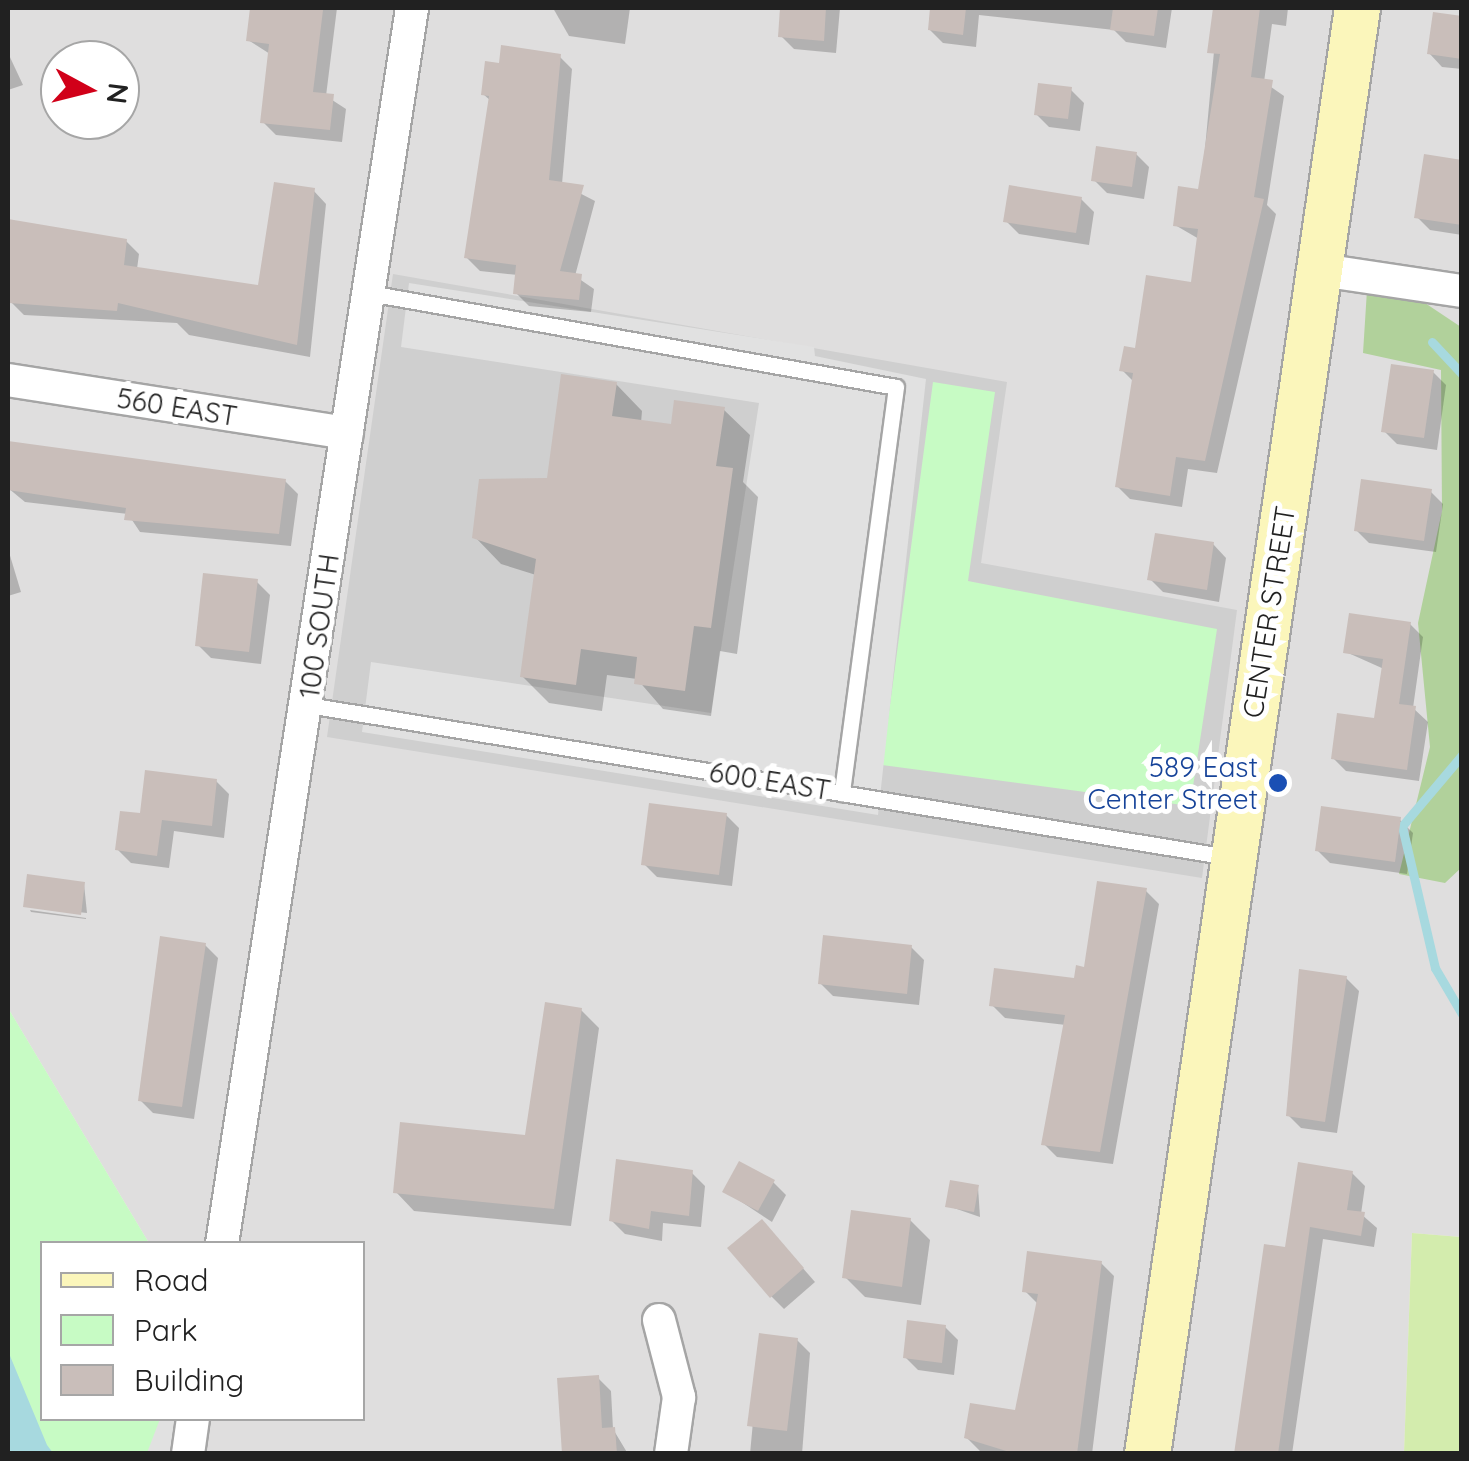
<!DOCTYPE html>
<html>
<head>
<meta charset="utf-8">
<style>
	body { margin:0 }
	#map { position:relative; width:1469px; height:1461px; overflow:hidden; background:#f1ede7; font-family:Quicksand,sans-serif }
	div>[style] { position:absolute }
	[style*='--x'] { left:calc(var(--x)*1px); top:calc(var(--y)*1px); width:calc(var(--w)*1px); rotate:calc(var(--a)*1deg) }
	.residential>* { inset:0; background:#dfdede }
	.religious>* { inset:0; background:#cfcfcf }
	.grass>* { inset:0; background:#d3ecad }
	.forest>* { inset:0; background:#b1d19b }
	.park>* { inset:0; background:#c7fbc4 }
	.parking>* { inset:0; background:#e1e1e1 }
	.water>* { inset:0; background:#a7d9df }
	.shadow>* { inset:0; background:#0003 }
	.stream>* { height:9px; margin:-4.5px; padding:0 4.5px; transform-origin:4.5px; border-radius:4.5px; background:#a7d9df }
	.building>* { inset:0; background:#c9beba }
	.roads { filter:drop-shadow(2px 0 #a5a5a5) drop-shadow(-2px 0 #a5a5a5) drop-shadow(0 2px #a5a5a5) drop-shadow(0 -2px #a5a5a5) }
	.lane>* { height:15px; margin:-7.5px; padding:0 7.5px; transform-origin:7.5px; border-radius:7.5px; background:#fff }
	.street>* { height:32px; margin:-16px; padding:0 16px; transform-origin:16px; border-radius:16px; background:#fff }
	.secondary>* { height:45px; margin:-22.5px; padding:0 22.5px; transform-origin:22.5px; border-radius:22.5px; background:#fbf6bb }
	.dots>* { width:28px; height:28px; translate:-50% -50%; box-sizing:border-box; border:5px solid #fff; border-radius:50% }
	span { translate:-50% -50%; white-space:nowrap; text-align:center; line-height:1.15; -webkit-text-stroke:10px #fff; paint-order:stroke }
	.street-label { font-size:28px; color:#212121 }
	.transit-label { font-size:28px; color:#164399 }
	.right { translate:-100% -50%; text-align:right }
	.frame { position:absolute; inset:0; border:10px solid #212121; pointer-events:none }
	.legend { position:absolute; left:40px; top:1241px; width:325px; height:180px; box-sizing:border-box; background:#fff; border:2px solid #a6a6a6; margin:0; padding:12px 18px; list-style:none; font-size:30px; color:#212121 }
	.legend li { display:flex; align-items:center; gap:20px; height:50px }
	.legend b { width:50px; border:2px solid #a6a6a6 }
	.north { position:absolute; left:40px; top:40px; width:100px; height:100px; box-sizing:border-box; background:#fff; border:2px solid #a6a6a6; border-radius:50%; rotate:97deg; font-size:28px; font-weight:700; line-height:40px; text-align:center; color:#212121 }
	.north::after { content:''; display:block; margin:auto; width:35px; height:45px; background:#d10019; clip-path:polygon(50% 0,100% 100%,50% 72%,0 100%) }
</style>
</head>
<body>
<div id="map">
	<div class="residential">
		<div style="clip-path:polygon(evenodd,8px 8px,1461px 8px,1462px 1237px,1412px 1233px,1404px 1453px,161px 1453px,167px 1419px,362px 1418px,362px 1244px,149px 1243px,8px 1008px,8px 8px,60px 60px,120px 60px,120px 120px,60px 120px,60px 60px)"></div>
	</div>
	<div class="religious">
		<div style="clip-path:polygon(393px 274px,1007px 382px,981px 563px,1237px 610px,1202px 878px,327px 737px)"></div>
	</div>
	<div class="grass">
		<div style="clip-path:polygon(1412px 1233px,1461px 1237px,1461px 1453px,1404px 1453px)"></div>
	</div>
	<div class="forest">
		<div style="clip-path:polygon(1367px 290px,1419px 299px,1461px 327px,1462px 867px,1445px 883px,1399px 874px,1430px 747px,1418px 623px,1442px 511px,1441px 370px,1363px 353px)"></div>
	</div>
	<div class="park">
		<div style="clip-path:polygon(933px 382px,995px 392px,968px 581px,1217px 629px,1190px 806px,882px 765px)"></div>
		<div style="clip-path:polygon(8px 1008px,149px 1243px,42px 1244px,42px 1418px,167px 1419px,161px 1453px,8px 1453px)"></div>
	</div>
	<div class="parking">
		<div style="clip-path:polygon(409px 283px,814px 347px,815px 356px,926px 379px,878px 815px,362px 732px,371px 662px,711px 713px,759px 403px,401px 347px)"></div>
		<div style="clip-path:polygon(160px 1419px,178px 1419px,174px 1453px,147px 1453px)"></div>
	</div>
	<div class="water">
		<div style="clip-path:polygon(8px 1351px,47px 1445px,53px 1453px,8px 1453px)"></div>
	</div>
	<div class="shadow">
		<div style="clip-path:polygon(252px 8px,337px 8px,326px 96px,346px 109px,342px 142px,276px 135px,263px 122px,270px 54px,248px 40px)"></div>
		<div style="clip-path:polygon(553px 8px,630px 8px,625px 44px,569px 36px)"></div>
		<div style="clip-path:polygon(783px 8px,840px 8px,836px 53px,794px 49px,781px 36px)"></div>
		<div style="clip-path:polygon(933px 8px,1172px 8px,1166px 48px,1126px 42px,1114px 30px,979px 15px,976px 47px,943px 43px,930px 30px)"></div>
		<div style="clip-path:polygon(1218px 8px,1288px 8px,1286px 26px,1272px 24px,1264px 82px,1284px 96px,1267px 205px,1276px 214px,1217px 473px,1188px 469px,1182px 507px,1130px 499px,1117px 486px,1134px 382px,1122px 370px,1193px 284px,1199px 239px,1175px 225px,1201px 192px)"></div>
		<div style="clip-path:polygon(1462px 19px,1462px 69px,1442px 67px,1429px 53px)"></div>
		<div style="clip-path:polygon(8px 53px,23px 85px,8px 90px)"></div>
		<div style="clip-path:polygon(559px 56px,572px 69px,562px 184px,595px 201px,575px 276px,594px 289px,591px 312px,529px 306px,516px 293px,518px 275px,480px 271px,467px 258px,491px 101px,483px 94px,501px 66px)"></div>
		<div style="clip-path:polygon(1071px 90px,1084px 103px,1080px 131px,1049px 127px,1036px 114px)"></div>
		<div style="clip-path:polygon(1136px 154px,1149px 167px,1144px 199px,1107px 193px,1094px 180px)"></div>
		<div style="clip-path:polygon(1462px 162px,1462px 235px,1430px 230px,1417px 217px)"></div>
		<div style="clip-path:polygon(313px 190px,326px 204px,310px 357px,189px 335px,177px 323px,24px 315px,11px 302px,8px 222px,126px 241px,139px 254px,137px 269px,260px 288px)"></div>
		<div style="clip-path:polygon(1081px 199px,1094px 212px,1089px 245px,1019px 234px,1006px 221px)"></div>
		<div style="clip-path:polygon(1433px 372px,1446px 385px,1437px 450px,1397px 444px,1384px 431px)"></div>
		<div style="clip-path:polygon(616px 384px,642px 411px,641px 423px,673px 427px,723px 409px,750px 435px,743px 482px,758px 497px,737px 654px,720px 651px,711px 716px,663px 709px,637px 679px,607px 675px,602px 711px,549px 703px,522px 676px,536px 575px,501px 564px,475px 537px,549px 480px)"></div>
		<div style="clip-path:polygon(8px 444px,285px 481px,298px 494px,291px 546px,140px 532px,128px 514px,25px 502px,8px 488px)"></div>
		<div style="clip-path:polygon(1430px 491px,1443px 504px,1436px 552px,1369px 543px,1356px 530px)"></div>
		<div style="clip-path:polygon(1213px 544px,1226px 558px,1219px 602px,1163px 592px,1150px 579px)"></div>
		<div style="clip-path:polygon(8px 549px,21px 592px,8px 596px)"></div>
		<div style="clip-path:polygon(257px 582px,270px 595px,261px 664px,211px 658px,198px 645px)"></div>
		<div style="clip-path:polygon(1410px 624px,1423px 637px,1413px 708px,1428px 722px,1419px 781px,1346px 771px,1333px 758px,1376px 721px,1384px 669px,1346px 652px)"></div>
		<div style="clip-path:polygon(216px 781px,229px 794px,224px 838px,174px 831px,169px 868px,131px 863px,118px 850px)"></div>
		<div style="clip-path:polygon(726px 815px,739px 828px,732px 886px,657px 877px,644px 864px)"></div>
		<div style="clip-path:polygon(1400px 820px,1413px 833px,1407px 874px,1330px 863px,1317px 850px)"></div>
		<div style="clip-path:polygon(84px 884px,87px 913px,25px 906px)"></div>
		<div style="clip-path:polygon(1146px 891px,1159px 904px,1113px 1164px,1057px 1157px,1044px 1144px,1066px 1025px,1005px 1018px,992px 1005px,1076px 981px)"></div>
		<div style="clip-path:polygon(30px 910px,86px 918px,86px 919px,31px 912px)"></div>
		<div style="clip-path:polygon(205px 945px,218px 958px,194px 1119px,153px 1113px,140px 1100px)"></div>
		<div style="clip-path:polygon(911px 947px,924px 960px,919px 1005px,833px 996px,820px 983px)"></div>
		<div style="clip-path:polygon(1301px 972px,1346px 978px,1359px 991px,1337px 1133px,1301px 1128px,1288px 1115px)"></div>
		<div style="clip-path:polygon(581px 1010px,599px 1028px,571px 1226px,414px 1211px,396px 1192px,527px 1137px)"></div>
		<div style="clip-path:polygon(692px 1173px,705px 1186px,701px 1227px,663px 1223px,662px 1241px,625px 1234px,612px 1221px)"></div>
		<div style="clip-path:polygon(1352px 1173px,1365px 1186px,1361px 1214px,1377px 1228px,1374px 1247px,1323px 1239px,1292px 1454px,1236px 1454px,1287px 1250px)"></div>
		<div style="clip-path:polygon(773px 1182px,786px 1195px,772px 1222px,725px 1191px)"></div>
		<div style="clip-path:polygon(978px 1187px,980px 1217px,948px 1206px)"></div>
		<div style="clip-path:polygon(910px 1220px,930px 1240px,921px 1305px,865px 1297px,845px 1277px)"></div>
		<div style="clip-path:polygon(774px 1235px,815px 1282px,784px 1309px,771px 1296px)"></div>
		<div style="clip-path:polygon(1101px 1263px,1114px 1276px,1092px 1454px,980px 1451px,967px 1438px,1017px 1413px,1038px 1304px,1025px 1291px)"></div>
		<div style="clip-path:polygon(945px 1327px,958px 1340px,954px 1375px,918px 1370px,905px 1357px)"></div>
		<div style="clip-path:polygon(761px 1335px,797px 1340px,810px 1353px,802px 1454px,750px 1454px)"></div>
		<div style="clip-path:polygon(598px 1378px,611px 1391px,613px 1429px,628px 1454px,565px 1454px)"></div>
	</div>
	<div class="stream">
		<div style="--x:1432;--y:342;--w:44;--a:46.8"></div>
		<div style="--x:1462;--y:755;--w:93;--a:130.2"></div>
		<div style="--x:1402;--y:826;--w:146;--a:76.9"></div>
		<div style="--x:1435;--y:968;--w:53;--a:59.6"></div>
	</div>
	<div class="building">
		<div style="clip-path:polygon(250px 8px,323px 10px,313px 92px,334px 94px,330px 130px,260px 123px,269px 44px,246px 41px)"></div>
		<div style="clip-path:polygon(780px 8px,826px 8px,824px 41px,778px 37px)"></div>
		<div style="clip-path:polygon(930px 8px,966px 8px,963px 35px,928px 30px)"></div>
		<div style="clip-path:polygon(1113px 8px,1158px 8px,1154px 36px,1110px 30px)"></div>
		<div style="clip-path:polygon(1213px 8px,1260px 8px,1251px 77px,1273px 80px,1254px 197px,1264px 199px,1205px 461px,1176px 457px,1170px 496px,1115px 487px,1133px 373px,1119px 371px,1124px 346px,1135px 348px,1146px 275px,1191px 282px,1198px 229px,1173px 226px,1178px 186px,1198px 189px,1220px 54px,1207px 53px)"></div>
		<div style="clip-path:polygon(1433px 12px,1462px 16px,1462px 59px,1427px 54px)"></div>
		<div style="clip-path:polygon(501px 45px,561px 54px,549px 180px,584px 185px,560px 271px,582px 274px,579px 300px,513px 294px,516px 265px,464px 258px,489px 96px,481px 95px,485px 61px,499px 63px)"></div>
		<div style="clip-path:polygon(1038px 83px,1072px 87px,1068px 119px,1034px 115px)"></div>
		<div style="clip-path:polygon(1096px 146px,1137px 152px,1132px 187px,1091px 181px)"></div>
		<div style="clip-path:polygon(1424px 154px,1462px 160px,1462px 225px,1414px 218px)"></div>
		<div style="clip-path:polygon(274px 182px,315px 188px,297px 345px,118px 303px,117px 311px,9px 303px,8px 219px,127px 239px,124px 265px,258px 285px)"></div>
		<div style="clip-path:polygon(1009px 185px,1082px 197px,1076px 233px,1003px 222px)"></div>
		<div style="clip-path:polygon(1391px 364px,1434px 370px,1424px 438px,1381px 432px)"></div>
		<div style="clip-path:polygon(561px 374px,617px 382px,612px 416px,671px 424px,674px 400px,725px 407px,716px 466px,733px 468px,711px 628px,694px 626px,685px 691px,634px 684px,637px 657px,581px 649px,576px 685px,520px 677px,536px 559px,472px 538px,479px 479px,547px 478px)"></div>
		<div style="clip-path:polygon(8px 441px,286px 479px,279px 534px,124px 520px,126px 508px,8px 490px)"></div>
		<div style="clip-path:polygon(1361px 479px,1432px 489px,1424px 541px,1354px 531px)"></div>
		<div style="clip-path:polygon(1155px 533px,1214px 542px,1207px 590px,1147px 580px)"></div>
		<div style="clip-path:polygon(203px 573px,258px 579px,249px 652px,195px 646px)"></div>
		<div style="clip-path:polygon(1349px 613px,1411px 622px,1399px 704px,1416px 706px,1407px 770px,1331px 759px,1337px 713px,1374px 718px,1383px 659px,1343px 653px)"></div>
		<div style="clip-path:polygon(145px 770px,217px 779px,212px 826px,162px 820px,157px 856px,115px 850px,120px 811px,140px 813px)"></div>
		<div style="clip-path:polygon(649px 803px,727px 813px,719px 875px,641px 865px)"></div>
		<div style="clip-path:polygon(1321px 806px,1401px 817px,1395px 862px,1315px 851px)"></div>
		<div style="clip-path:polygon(27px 874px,85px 882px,81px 915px,23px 907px)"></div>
		<div style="clip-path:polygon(1097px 881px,1147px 888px,1100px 1152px,1041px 1145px,1065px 1015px,989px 1006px,994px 968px,1074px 978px,1076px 965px,1084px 967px)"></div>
		<div style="clip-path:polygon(823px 935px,912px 945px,907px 994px,818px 984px)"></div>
		<div style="clip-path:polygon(160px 936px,206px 943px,182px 1107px,138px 1101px)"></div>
		<div style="clip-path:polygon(1299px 969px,1347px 976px,1325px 1122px,1286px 1116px)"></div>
		<div style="clip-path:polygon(545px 1002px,582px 1008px,554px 1209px,393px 1193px,400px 1122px,525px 1135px)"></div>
		<div style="clip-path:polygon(616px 1159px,693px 1170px,689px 1216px,651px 1211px,649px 1229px,609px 1221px)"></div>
		<div style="clip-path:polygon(739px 1161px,775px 1180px,758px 1211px,722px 1192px)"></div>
		<div style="clip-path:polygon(1298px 1162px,1353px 1171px,1347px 1210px,1365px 1212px,1361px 1236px,1310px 1227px,1278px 1454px,1234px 1454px,1264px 1244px,1285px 1247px)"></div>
		<div style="clip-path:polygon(950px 1180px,979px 1185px,974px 1212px,945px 1207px)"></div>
		<div style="clip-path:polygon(851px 1210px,911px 1218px,902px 1287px,842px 1278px)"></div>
		<div style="clip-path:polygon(762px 1219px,804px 1268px,770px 1298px,727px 1248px)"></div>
		<div style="clip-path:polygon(1027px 1251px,1102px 1261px,1077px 1454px,1016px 1454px,964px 1438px,970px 1403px,1015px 1410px,1038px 1294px,1022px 1292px)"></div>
		<div style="clip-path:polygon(907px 1320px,946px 1325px,942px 1363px,903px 1358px)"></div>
		<div style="clip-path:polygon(759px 1333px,798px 1338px,787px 1431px,747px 1426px)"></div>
		<div style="clip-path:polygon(599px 1375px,602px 1428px,615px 1427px,617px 1454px,562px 1454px,557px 1378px)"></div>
	</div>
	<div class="roads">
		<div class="lane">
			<div style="--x:369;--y:293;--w:535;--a:10.11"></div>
			<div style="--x:896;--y:387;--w:410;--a:97.6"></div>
			<div style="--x:308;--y:705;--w:932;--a:9.38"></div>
		</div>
		<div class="street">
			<div style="--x:1321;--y:270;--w:143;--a:8.5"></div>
			<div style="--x:8;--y:380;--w:343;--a:8.9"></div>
			<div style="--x:222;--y:1244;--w:1251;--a:-81.26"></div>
			<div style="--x:659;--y:1320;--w:80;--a:75.4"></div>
			<div style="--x:679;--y:1397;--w:58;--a:98"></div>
			<div style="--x:188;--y:1454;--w:36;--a:-82"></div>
		</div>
		<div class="secondary">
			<div style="--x:1147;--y:1454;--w:1461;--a:-81.74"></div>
		</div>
	</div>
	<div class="dots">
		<div style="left:1278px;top:783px;background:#1a4fb4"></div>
	</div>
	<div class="street-label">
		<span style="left:177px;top:407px;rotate:9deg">560 EAST</span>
		<span style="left:1269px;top:612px;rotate:-81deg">CENTER STREET</span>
		<span style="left:319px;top:626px;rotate:-82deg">100 SOUTH</span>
		<span style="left:770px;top:781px;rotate:9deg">600 EAST</span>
	</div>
	<div class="transit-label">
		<span class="right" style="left:1258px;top:783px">589 East<br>Center Street</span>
	</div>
	<div class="frame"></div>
	<ul class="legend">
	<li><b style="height:12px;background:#fbf6bb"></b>Road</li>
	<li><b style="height:28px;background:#c7fbc4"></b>Park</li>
	<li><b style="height:28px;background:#c9beba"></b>Building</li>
	</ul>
	<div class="north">N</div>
</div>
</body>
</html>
